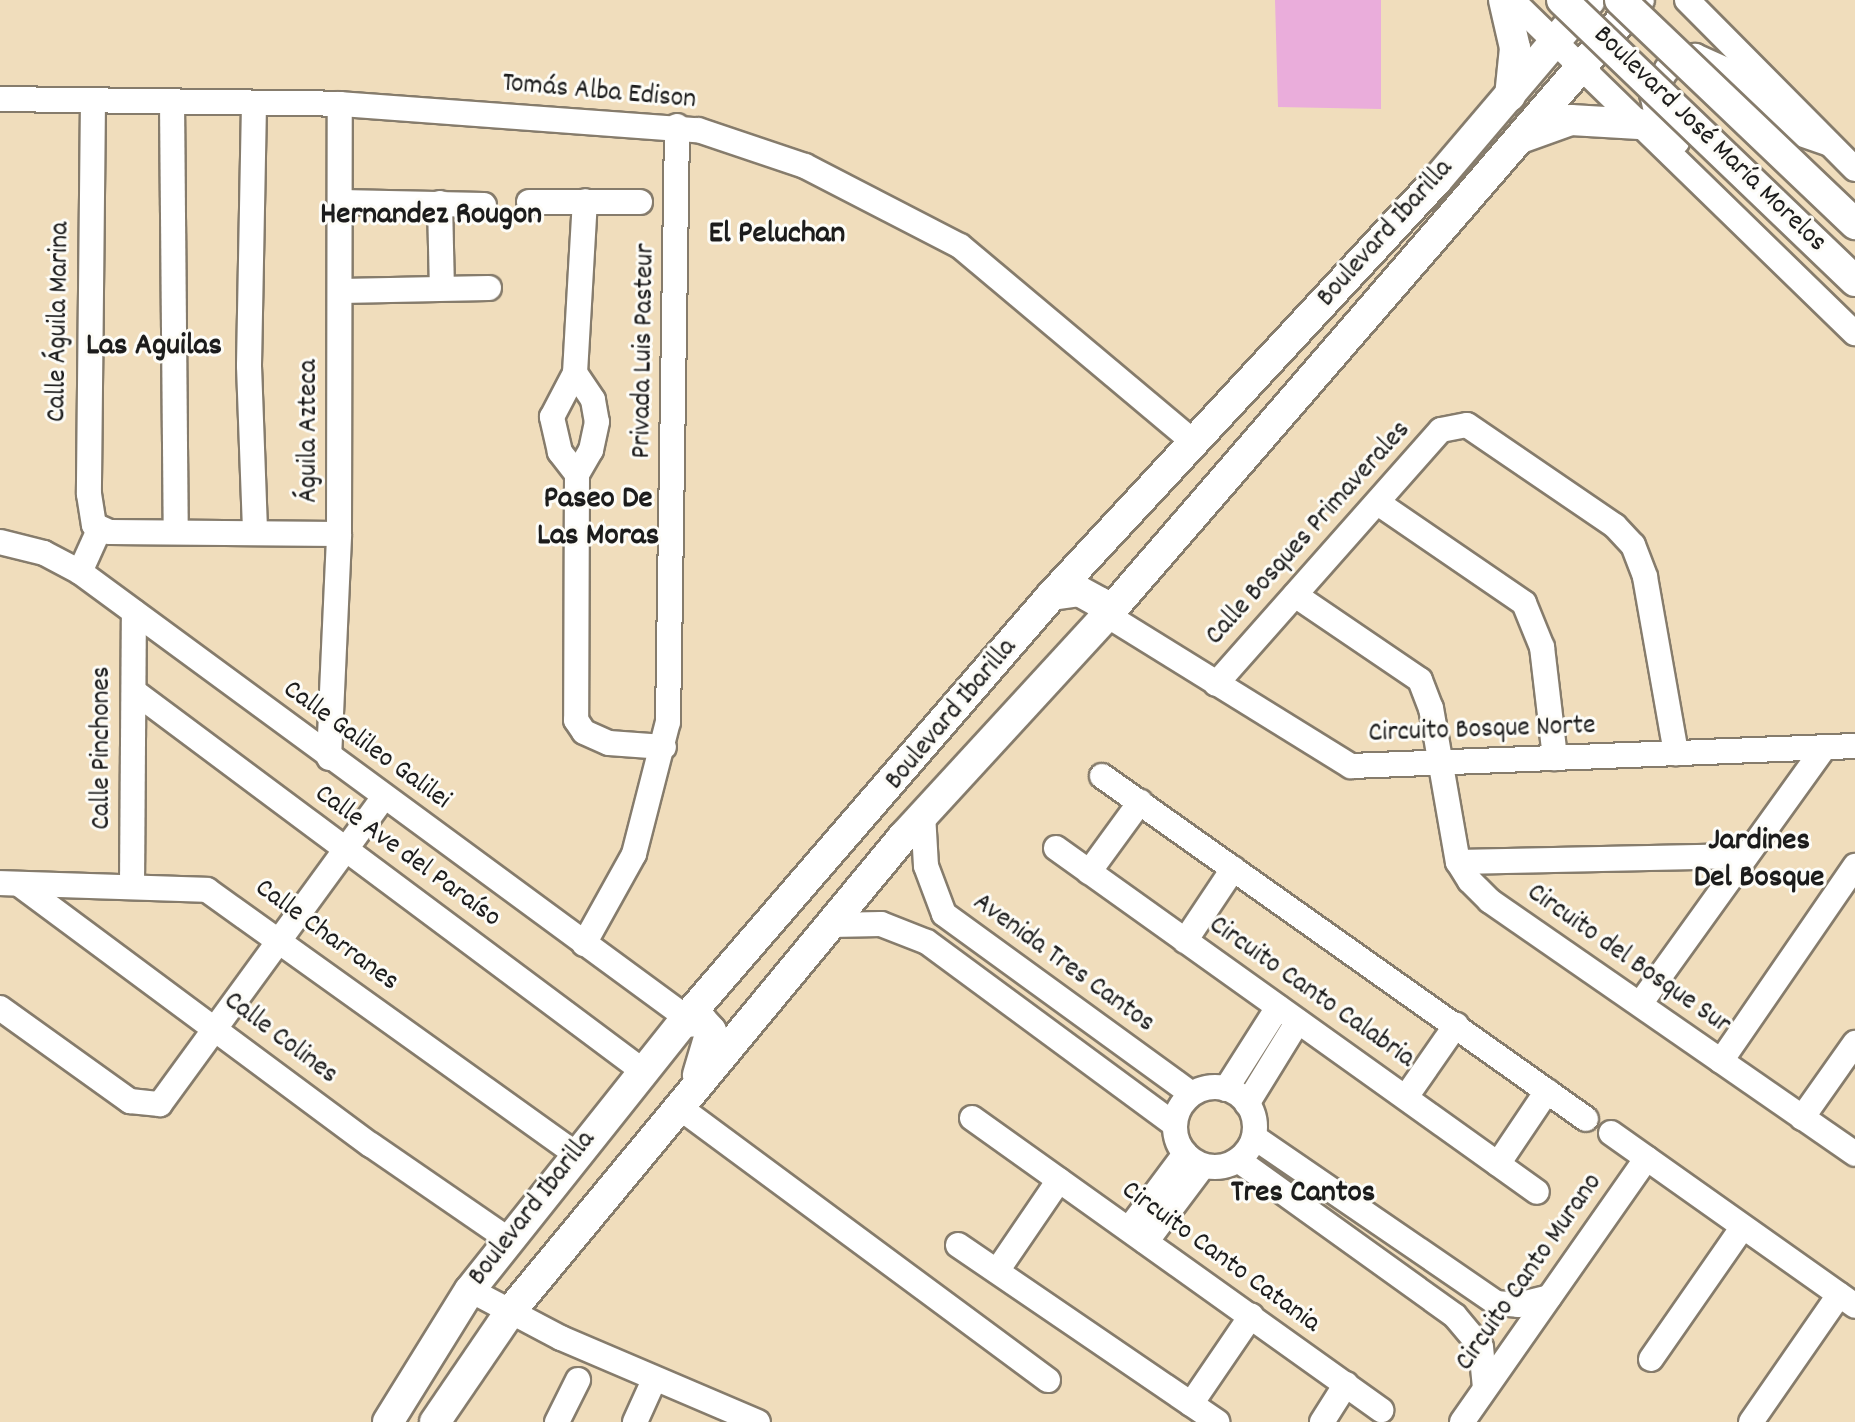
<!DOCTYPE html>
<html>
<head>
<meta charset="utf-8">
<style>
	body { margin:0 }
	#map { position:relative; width:1855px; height:1422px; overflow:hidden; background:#f0ddbc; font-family:Dekko,sans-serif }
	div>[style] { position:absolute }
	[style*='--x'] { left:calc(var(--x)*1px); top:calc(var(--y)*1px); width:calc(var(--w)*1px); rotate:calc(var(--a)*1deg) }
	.building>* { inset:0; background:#eaaddb }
	.roads { filter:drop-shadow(2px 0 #867c6c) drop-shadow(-2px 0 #867c6c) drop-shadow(0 2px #867c6c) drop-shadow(0 -2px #867c6c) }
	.minor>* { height:24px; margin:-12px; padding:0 12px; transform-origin:12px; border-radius:12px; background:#fff }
	.minor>.ring { margin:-12px; padding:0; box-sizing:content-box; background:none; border:24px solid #fff; border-radius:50% }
	.major>* { height:30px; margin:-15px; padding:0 15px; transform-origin:15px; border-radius:15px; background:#fff }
	.bridges { filter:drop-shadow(2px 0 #867c6c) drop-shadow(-2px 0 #867c6c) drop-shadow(0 2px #867c6c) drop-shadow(0 -2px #867c6c) }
	.major-bridge>* { height:30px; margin:-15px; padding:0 15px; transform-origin:15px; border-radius:15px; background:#fff }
	span { translate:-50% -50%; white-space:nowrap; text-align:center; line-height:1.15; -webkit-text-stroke:6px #fdfcf7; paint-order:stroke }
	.street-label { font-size:28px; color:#1c1c1c }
	.quarter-label { font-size:32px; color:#1c1c1c; font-weight:700 }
</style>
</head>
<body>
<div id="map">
	<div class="building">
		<div style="clip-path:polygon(1275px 0,1381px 0,1381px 109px,1278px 107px)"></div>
	</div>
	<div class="roads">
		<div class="minor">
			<div style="--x:1512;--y:0;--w:478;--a:44.2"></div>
			<div style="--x:1687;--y:0;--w:238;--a:45.2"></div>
			<div style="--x:0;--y:99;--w:340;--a:0.8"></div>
			<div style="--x:340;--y:104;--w:359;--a:4.2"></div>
			<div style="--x:698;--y:130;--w:113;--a:18.6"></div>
			<div style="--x:805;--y:166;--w:174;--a:27.3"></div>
			<div style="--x:960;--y:246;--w:303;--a:40"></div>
			<div style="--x:93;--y:100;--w:394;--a:90.6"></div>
			<div style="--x:89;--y:494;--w:31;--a:81"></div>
			<div style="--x:94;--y:525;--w:17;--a:24"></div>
			<div style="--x:110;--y:532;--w:229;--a:0.5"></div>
			<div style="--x:172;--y:101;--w:431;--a:89.5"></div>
			<div style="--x:254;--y:104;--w:262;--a:91.1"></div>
			<div style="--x:249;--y:366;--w:167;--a:87.9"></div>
			<div style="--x:1677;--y:142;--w:25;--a:-135"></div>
			<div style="--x:1659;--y:124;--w:31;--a:-103"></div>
			<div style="--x:1652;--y:94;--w:29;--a:-59"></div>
			<div style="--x:1667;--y:69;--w:31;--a:-25"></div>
			<div style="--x:1695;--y:56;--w:36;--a:24"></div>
			<div style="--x:1728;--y:71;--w:88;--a:43.2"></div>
			<div style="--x:1792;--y:131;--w:39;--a:19"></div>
			<div style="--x:341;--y:202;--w:143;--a:1.2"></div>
			<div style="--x:529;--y:202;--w:111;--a:0"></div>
			<div style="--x:440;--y:203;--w:85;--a:88.7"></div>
			<div style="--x:341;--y:291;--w:148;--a:-1.2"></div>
			<div style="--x:575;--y:373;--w:32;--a:56"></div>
			<div style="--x:593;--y:400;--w:22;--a:80"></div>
			<div style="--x:597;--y:422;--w:29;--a:102"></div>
			<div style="--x:591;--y:450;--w:28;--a:120"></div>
			<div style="--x:577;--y:474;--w:246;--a:90.2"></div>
			<div style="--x:576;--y:720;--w:14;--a:56"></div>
			<div style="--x:584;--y:732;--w:27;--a:24"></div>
			<div style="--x:609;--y:743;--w:55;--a:4.2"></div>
			<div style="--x:577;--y:474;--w:28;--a:-128"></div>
			<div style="--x:560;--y:452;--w:36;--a:-103"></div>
			<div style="--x:552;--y:417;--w:50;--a:-62.4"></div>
			<div style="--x:575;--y:373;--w:172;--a:-86.7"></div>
			<div style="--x:1378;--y:503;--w:177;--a:34.4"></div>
			<div style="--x:1524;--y:603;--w:48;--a:67.8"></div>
			<div style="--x:1542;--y:647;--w:112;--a:83.3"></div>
			<div style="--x:0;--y:542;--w:45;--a:14"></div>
			<div style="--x:44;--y:553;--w:41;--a:27.8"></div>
			<div style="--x:80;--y:572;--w:753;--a:36.31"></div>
			<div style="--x:80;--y:572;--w:46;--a:-65.7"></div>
			<div style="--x:1295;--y:595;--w:151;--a:34.2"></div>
			<div style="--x:1420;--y:680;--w:30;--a:69"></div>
			<div style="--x:1431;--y:708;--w:156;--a:80.1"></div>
			<div style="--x:1458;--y:862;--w:22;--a:58"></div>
			<div style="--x:1470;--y:881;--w:28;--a:45"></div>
			<div style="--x:1490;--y:901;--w:444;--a:34.7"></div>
			<div style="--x:1107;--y:615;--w:287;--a:31.8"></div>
			<div style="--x:1351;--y:766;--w:504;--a:-2.27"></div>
			<div style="--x:1216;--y:684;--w:339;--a:-48.5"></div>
			<div style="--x:1441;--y:430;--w:26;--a:-11"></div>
			<div style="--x:1467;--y:425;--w:179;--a:34.3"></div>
			<div style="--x:1615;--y:526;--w:26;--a:47"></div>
			<div style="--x:1633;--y:545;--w:34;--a:69"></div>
			<div style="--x:1645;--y:577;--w:179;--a:80"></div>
			<div style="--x:135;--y:692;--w:634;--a:36.73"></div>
			<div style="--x:329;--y:758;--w:224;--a:-87.4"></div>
			<div style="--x:339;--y:534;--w:430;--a:-89.9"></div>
			<div style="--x:1102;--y:776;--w:593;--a:35.32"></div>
			<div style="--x:923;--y:814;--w:52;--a:86.7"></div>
			<div style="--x:926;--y:866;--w:51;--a:69.4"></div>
			<div style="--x:944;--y:914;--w:306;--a:36"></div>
			<div style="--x:1056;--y:848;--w:591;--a:35.57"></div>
			<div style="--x:1458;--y:862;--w:287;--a:-1.2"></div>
			<div style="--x:1089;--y:872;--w:87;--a:-53.9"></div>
			<div style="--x:0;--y:883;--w:207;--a:1.9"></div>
			<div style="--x:207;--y:890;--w:454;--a:35.6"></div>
			<div style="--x:19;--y:884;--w:438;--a:36.6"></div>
			<div style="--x:371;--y:1145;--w:166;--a:34.5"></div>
			<div style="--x:132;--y:886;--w:274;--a:-89.6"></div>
			<div style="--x:831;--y:925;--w:50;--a:-1.1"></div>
			<div style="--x:881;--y:924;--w:49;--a:21.4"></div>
			<div style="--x:927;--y:942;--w:307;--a:36.4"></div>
			<div style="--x:1185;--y:941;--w:87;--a:-56.3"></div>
			<div style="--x:584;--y:944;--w:103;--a:-60.9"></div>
			<div style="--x:634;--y:854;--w:136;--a:-75.6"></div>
			<div style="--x:668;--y:722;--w:596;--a:-89.13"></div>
			<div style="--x:1640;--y:1004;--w:315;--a:-54.3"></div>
			<div style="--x:0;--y:1008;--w:160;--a:35.6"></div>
			<div style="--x:130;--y:1101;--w:30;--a:6"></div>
			<div style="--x:160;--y:1104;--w:380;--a:-53.9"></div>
			<div style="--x:1721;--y:1061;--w:237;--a:-55.5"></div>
			<div class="ring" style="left:1175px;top:1087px;width:56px;height:56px"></div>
			<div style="--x:1226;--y:1089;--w:97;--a:-57.6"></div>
			<div style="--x:1406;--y:1097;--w:88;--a:-55.2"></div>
			<div style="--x:1247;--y:1104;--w:97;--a:-58.4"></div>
			<div style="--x:679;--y:1107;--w:459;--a:36.5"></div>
			<div style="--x:972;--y:1118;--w:503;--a:35.52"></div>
			<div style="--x:1802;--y:1118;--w:92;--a:-54.8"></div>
			<div style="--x:1611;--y:1133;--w:299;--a:35.3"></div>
			<div style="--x:1254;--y:1137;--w:293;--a:34.4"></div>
			<div style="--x:1496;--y:1303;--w:22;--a:5"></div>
			<div style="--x:1518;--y:1305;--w:32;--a:-14"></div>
			<div style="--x:1238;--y:1160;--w:267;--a:35.7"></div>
			<div style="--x:1455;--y:1316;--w:40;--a:50"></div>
			<div style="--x:1481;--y:1347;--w:41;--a:84.4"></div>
			<div style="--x:1498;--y:1164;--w:88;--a:-56.1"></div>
			<div style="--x:1129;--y:1229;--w:94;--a:-53.3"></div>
			<div style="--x:1146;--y:1242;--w:95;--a:-53.1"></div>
			<div style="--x:958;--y:1245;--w:314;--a:34.3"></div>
			<div style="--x:997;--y:1271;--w:110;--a:-55.7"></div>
			<div style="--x:470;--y:1290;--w:103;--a:27.8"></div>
			<div style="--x:561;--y:1338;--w:214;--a:23.1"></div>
			<div style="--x:1651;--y:1359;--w:160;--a:-55.2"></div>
			<div style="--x:1191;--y:1404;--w:107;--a:-55.7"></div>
			<div style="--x:557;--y:1422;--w:47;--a:-63.4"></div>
			<div style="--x:635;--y:1422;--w:46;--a:-65.7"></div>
			<div style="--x:1322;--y:1422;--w:45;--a:-57.7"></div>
			<div style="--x:1462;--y:1422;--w:322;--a:-55"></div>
			<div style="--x:1751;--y:1422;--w:155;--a:-55.3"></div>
		</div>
		<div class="major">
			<div style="--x:1504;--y:0;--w:49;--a:77.1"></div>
			<div style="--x:1515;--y:48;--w:48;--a:95.9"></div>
			<div style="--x:1523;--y:137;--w:51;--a:-19.5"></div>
			<div style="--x:1571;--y:120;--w:68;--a:3.4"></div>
			<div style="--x:1052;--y:595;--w:27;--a:-8"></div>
			<div style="--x:1079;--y:591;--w:23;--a:29"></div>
			<div style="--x:1099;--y:602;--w:15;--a:58"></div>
			<div style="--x:683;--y:1022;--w:19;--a:-3"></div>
			<div style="--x:702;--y:1021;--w:13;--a:48"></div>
			<div style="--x:711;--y:1031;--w:46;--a:106.5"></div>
			<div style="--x:388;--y:1422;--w:155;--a:-58.2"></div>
			<div style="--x:470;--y:1290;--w:342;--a:-51.5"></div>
			<div style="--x:683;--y:1022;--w:564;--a:-49.17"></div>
			<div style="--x:1052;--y:595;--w:566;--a:-47.15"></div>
			<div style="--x:1437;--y:180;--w:236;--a:-49.6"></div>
			<div style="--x:435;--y:1422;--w:133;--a:-55.7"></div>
			<div style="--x:510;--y:1312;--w:617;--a:-50.4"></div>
			<div style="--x:903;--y:837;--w:301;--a:-47.4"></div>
			<div style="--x:1107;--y:615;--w:813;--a:-49.14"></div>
		</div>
	</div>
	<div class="bridges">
		<div class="major-bridge">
			<div style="--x:1562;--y:0;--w:406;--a:43.8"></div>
			<div style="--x:1620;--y:0;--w:325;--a:43.6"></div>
		</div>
	</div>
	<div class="street-label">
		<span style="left:599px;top:93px;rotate:5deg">Tomás Alba Edison</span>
		<span style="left:1709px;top:140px;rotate:44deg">Boulevard José María Morelos</span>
		<span style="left:1386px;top:234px;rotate:-48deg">Boulevard Ibarilla</span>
		<span style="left:60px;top:322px;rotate:-89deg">Calle Águila Marina</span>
		<span style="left:645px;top:351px;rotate:-89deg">Privada Luis Pasteur</span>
		<span style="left:310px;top:431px;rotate:-90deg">Águila Azteca</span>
		<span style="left:1309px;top:534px;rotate:-48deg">Calle Bosques Primaverales</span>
		<span style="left:952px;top:715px;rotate:-50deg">Boulevard Ibarilla</span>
		<span style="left:1482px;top:731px;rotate:-2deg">Circuito Bosque Norte</span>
		<span style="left:366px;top:746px;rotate:36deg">Calle Galileo Galilei</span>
		<span style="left:103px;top:748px;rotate:-90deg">Calle Pinchones</span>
		<span style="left:407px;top:857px;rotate:36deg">Calle Ave del Paraíso</span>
		<span style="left:326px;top:936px;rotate:36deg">Calle Charranes</span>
		<span style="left:1628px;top:960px;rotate:35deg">Circuito del Bosque Sur</span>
		<span style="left:1063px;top:964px;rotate:36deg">Avenida Tres Cantos</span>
		<span style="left:1311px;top:993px;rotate:35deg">Circuito Canto Calabria</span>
		<span style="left:280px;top:1039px;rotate:37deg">Calle Colines</span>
		<span style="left:533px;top:1209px;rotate:-52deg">Boulevard Ibarilla</span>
		<span style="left:1220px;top:1258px;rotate:36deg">Circuito Canto Catania</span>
		<span style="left:1530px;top:1273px;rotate:-55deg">Circuito Canto Murano</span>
	</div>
	<div class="quarter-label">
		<span style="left:431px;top:216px">Hernandez Rougon</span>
		<span style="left:777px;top:235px">El Peluchan</span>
		<span style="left:154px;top:347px">Las Aguilas</span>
		<span style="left:598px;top:519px">Paseo De<br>Las Moras</span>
		<span style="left:1759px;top:861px">Jardines<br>Del Bosque</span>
		<span style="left:1303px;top:1194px">Tres Cantos</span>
	</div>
</div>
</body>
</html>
